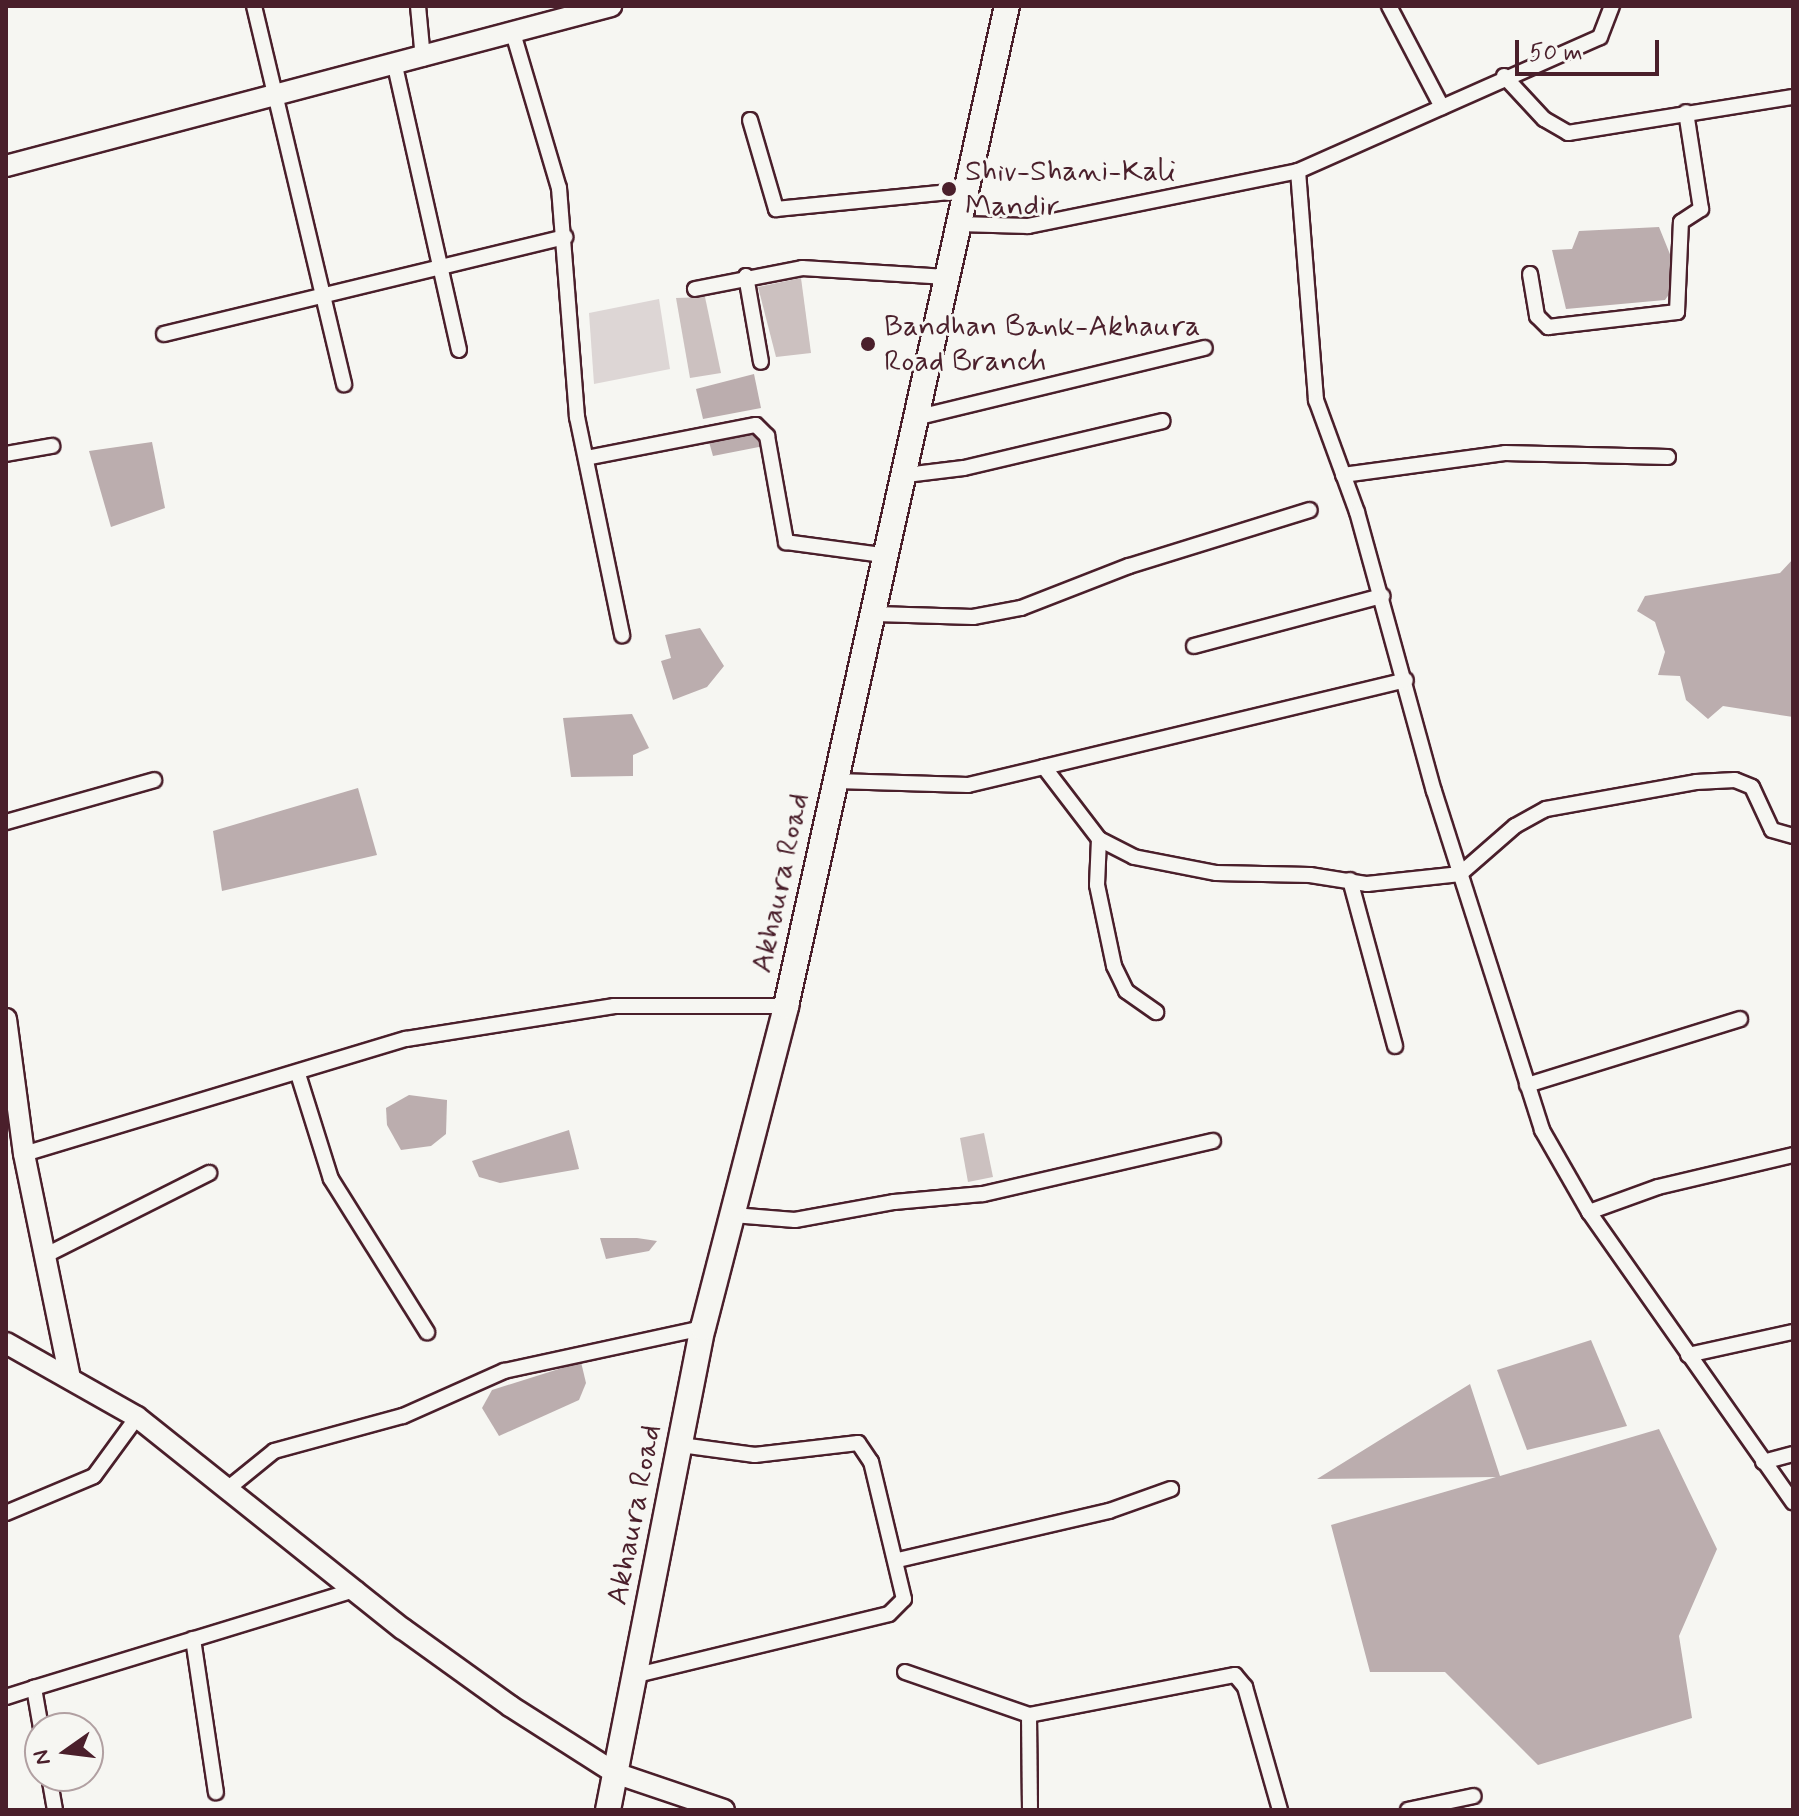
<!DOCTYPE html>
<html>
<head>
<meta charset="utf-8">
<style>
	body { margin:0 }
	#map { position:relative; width:1799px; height:1816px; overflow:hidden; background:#f6f6f2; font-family:Mynerve,sans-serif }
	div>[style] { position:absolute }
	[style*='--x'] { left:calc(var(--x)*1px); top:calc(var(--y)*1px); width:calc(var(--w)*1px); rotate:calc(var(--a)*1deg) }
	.green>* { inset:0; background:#ddd6d5 }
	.water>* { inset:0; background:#bbadae }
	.building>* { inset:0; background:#ccc1c0 }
	.roads { filter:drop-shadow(2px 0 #4a1f2b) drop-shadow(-2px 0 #4a1f2b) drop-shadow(0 2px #4a1f2b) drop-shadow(0 -2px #4a1f2b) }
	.street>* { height:14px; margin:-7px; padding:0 7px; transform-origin:7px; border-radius:7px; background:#f6f6f2 }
	.secondary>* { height:20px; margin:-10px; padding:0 10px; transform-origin:10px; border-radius:10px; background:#f6f6f2 }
	.primary>* { height:24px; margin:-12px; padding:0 12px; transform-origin:12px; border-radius:12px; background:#f6f6f2 }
	.dots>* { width:22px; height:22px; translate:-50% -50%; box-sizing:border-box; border:4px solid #f6f6f2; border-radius:50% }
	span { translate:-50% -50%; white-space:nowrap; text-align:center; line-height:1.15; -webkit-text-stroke:6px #f6f6f2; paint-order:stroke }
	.poi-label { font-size:30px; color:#4a1f2b }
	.left { translate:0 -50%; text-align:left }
	.street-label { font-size:30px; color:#4a1f2b }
	.frame { position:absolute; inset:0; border:8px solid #4a1f2b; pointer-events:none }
	.north { position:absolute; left:24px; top:1712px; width:80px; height:80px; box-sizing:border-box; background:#f6f6f2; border:2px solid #b1a0a2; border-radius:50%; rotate:256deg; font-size:22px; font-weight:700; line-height:32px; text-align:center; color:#4a1f2b }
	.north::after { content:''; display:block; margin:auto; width:28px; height:36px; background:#4a1f2b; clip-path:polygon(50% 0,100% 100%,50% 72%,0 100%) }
	.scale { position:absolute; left:1515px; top:40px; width:144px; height:36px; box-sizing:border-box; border:4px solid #4a1f2b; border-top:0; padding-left:10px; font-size:24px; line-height:28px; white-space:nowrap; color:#4a1f2b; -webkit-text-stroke:6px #f6f6f2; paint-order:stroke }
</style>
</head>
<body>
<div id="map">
	<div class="green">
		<div style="clip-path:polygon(659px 299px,670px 369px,594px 384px,589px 313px)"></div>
	</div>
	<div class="water">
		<div style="clip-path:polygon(1659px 227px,1680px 279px,1665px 300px,1566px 309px,1552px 250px,1572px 249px,1579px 231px)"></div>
		<div style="clip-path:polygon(754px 374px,761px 408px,703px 419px,696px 389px)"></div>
		<div style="clip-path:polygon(762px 416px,769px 445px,713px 456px,705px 428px)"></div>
		<div style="clip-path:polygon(152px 442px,165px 508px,111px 527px,89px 451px)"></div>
		<div style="clip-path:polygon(1793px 559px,1793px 717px,1723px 706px,1708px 719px,1686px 700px,1680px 676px,1658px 675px,1665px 652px,1655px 622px,1637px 611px,1645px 596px,1780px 573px)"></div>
		<div style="clip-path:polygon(700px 628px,724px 666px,707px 687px,673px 700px,661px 661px,671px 658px,665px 635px)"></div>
		<div style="clip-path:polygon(632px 714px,649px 748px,633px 755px,633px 776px,571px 777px,563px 718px)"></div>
		<div style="clip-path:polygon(358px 788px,377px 855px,222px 891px,213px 831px)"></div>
		<div style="clip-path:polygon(409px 1095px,447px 1100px,446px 1134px,431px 1146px,401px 1150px,387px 1125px,386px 1108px)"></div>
		<div style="clip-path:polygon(569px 1130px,579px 1169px,500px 1183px,479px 1177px,472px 1161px)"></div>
		<div style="clip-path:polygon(600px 1238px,637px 1238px,657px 1241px,649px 1251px,606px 1259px)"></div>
		<div style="clip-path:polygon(1591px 1340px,1627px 1426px,1527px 1450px,1497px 1370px)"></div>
		<div style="clip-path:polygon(581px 1362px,586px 1383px,579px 1400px,499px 1436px,482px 1408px,492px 1390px)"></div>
		<div style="clip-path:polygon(1470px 1384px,1500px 1476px,1659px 1429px,1717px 1549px,1679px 1636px,1692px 1718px,1538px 1765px,1445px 1672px,1370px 1672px,1331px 1525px,1496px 1477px,1317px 1479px)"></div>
	</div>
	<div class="building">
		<div style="clip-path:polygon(801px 278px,811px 353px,776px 357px,758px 287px)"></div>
		<div style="clip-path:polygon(705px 297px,721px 373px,690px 378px,676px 298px)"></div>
		<div style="clip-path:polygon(984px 1133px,993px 1177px,968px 1182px,960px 1138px)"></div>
	</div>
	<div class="roads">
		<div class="street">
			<div style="--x:254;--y:6;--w:389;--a:76.6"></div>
			<div style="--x:418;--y:6;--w:53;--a:84.6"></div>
			<div style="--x:1389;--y:6;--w:114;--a:62.3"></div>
			<div style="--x:513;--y:33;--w:162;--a:73.5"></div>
			<div style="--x:559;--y:188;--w:230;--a:85.5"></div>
			<div style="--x:577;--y:417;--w:223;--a:78.3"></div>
			<div style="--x:395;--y:66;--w:291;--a:77.3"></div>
			<div style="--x:1504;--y:76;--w:59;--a:47.1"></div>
			<div style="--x:1544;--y:119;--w:28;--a:30"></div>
			<div style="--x:1568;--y:133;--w:228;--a:-9.1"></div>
			<div style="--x:750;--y:120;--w:93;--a:73.7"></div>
			<div style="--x:776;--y:209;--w:195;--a:-5.6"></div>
			<div style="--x:1298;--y:171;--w:230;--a:85.5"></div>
			<div style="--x:1316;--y:400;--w:119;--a:69.9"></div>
			<div style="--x:1357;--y:512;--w:289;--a:74.6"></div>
			<div style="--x:1434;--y:791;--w:356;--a:72.3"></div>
			<div style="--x:1542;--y:1130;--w:95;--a:60.2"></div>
			<div style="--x:1589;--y:1212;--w:355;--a:54.9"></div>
			<div style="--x:959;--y:224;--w:69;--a:1.7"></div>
			<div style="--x:1028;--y:226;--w:276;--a:-11.5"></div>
			<div style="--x:1298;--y:171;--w:330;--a:-23.9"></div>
			<div style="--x:1600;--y:37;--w:33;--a:-69"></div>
			<div style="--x:1530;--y:274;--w:43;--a:80.5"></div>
			<div style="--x:1537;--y:316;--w:16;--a:45"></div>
			<div style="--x:1548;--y:327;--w:130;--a:-6.6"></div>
			<div style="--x:1677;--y:312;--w:90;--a:-87.5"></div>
			<div style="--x:1681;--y:222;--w:24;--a:-33"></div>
			<div style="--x:1701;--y:209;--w:98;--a:-98.8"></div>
			<div style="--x:746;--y:276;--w:87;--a:80.1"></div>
			<div style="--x:695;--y:289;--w:109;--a:-11.1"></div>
			<div style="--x:802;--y:268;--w:145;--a:3.6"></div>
			<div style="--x:164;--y:334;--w:413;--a:-13.6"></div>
			<div style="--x:915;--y:418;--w:298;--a:-13.6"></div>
			<div style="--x:6;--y:454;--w:47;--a:-9.9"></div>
			<div style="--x:586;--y:458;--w:173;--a:-11"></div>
			<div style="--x:756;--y:425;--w:16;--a:45"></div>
			<div style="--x:767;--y:436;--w:108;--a:79.8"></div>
			<div style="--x:786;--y:542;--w:104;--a:7.7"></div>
			<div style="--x:906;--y:475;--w:58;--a:-6.9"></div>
			<div style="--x:964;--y:468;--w:204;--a:-13.3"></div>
			<div style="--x:1343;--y:475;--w:163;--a:-7.7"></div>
			<div style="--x:1505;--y:453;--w:163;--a:1.4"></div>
			<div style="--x:876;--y:614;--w:97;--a:1.8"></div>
			<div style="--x:973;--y:617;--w:49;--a:-10.6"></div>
			<div style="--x:1021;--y:608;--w:116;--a:-21.3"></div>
			<div style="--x:1129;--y:566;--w:189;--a:-17.2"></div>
			<div style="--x:1194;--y:646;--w:195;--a:-14.9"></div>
			<div style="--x:1044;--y:767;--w:372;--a:-13.5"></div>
			<div style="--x:836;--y:781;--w:132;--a:1.7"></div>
			<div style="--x:968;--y:785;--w:78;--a:-13.3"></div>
			<div style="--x:1044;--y:767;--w:91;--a:52.6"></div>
			<div style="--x:1099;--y:839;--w:39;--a:27"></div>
			<div style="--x:1134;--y:857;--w:84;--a:11"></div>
			<div style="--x:1216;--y:873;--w:94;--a:1.2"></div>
			<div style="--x:1310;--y:875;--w:58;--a:9"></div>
			<div style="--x:1367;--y:884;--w:94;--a:-6.1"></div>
			<div style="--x:1460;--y:874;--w:73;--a:-41.1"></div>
			<div style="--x:1515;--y:826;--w:35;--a:-29"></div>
			<div style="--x:1546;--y:809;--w:152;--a:-10.2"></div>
			<div style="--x:1696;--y:782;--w:39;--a:-3"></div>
			<div style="--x:1735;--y:780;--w:18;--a:22"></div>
			<div style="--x:1752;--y:787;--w:47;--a:65.1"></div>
			<div style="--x:1772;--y:830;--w:22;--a:16"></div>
			<div style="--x:6;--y:822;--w:154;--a:-15.8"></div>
			<div style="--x:1099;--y:839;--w:46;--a:92.5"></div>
			<div style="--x:1097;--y:885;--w:83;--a:78.1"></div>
			<div style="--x:1114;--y:966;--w:28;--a:64"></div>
			<div style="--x:1126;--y:991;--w:37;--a:35"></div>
			<div style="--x:1350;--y:880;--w:172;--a:74.8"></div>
			<div style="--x:298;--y:1074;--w:110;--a:72.6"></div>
			<div style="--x:331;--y:1179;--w:181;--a:57.9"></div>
			<div style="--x:1527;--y:1085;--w:223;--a:-17.2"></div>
			<div style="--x:24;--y:1154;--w:399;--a:-16.8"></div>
			<div style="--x:406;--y:1039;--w:211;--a:-9"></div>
			<div style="--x:614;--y:1006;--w:172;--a:0"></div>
			<div style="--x:1589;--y:1212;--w:73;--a:-19.9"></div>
			<div style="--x:1658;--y:1187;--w:139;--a:-13.3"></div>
			<div style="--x:733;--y:1215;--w:62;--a:4.6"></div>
			<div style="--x:795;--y:1220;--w:101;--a:-10.3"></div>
			<div style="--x:894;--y:1202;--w:89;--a:-5.1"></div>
			<div style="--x:983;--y:1194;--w:236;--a:-13"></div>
			<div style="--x:44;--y:1256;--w:185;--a:-26.7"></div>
			<div style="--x:1688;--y:1355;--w:107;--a:-12.4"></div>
			<div style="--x:1763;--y:1462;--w:31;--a:-15"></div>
			<div style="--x:231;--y:1486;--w:55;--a:-39.1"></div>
			<div style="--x:274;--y:1451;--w:134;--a:-15.2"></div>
			<div style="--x:403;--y:1416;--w:111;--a:-24"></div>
			<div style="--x:504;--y:1371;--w:204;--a:-12.2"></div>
			<div style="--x:6;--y:1513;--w:95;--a:-22.8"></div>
			<div style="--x:94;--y:1476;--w:73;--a:-53.9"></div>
			<div style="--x:898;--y:1560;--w:217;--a:-13.1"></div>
			<div style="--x:1109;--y:1511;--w:66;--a:-19.5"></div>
			<div style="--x:193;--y:1639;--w:155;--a:81.5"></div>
			<div style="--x:905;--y:1672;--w:131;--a:19.1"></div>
			<div style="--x:1029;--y:1715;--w:210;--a:-11"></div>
			<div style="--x:1235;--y:1675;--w:16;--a:50"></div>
			<div style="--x:1245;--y:1687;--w:128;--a:74.1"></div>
			<div style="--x:637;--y:1675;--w:259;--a:-13.6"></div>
			<div style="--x:889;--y:1614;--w:21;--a:-45"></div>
			<div style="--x:904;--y:1599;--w:141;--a:-103.5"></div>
			<div style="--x:871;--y:1462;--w:23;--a:-124"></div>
			<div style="--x:858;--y:1443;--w:104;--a:173.4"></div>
			<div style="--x:755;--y:1455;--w:75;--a:-172.3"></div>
			<div style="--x:6;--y:1697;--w:29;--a:-18"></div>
			<div style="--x:1029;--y:1715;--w:95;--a:89.4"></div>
			<div style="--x:41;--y:1728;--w:41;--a:-99.9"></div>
			<div style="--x:34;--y:1688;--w:338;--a:-17"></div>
			<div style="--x:49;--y:1776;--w:35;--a:80"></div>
			<div style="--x:1408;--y:1810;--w:67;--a:-12"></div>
		</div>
		<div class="secondary">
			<div style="--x:6;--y:166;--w:626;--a:-14.81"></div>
			<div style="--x:6;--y:1019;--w:136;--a:82.4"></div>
			<div style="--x:24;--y:1154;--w:229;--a:78.4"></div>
			<div style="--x:6;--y:1343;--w:150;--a:29.5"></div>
			<div style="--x:137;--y:1417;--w:340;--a:38.6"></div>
			<div style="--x:403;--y:1629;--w:132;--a:35.7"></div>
			<div style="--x:510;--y:1706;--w:125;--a:32.5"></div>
			<div style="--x:615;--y:1773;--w:115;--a:18.7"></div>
		</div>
		<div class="primary">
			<div style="--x:608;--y:1810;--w:491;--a:-78.9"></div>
			<div style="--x:703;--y:1328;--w:333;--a:-75.5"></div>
			<div style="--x:786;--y:1006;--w:1024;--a:-77.54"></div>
		</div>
	</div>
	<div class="dots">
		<div style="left:949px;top:189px;background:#4a1f2b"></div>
		<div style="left:868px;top:344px;background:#4a1f2b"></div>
	</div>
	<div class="poi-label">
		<span class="left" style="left:965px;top:189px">Shiv-Shani-Kali<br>Mandir</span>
		<span class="left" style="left:884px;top:344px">Bandhan Bank-Akhaura<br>Road Branch</span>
	</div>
	<div class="street-label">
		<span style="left:781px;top:883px;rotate:-78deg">Akhaura Road</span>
		<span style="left:635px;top:1515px;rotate:-79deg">Akhaura Road</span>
	</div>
	<div class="frame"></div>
	<div class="north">N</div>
	<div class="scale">50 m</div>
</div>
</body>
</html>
